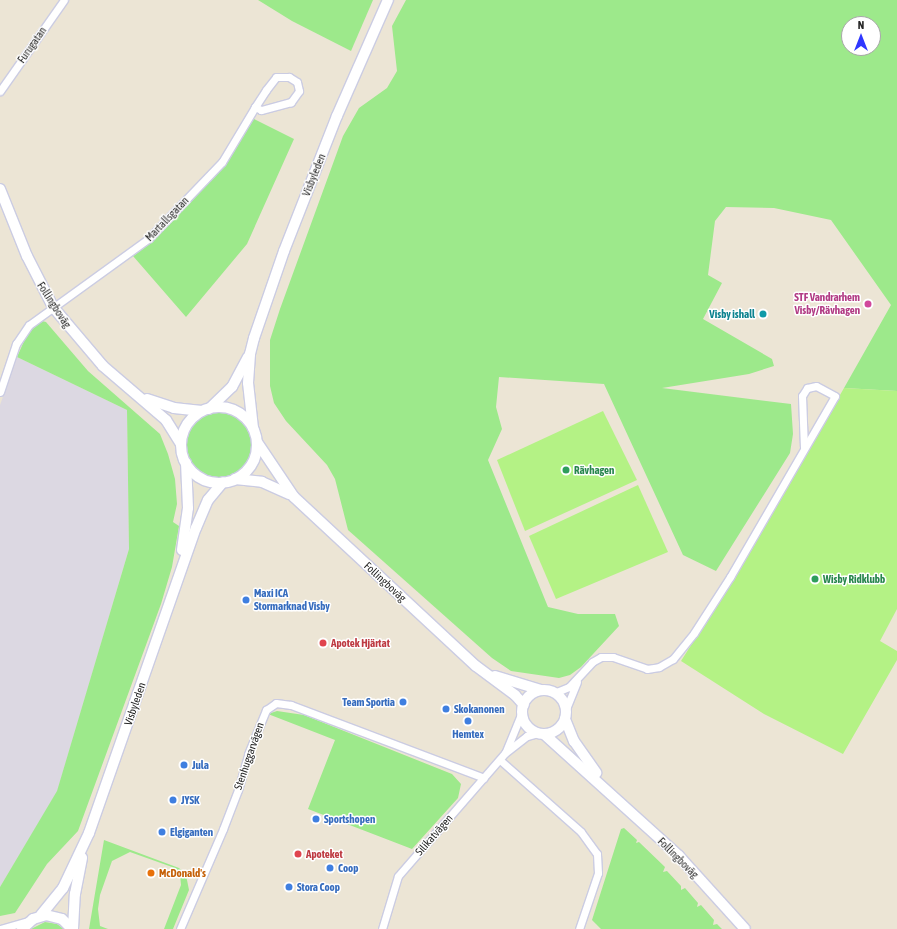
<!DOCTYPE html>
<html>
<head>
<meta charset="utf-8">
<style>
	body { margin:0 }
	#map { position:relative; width:897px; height:929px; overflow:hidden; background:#ece5d5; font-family:"Asap Condensed",sans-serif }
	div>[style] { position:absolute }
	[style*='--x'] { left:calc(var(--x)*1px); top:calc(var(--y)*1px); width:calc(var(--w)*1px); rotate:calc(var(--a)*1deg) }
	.industrial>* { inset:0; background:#dcd8e2 }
	.green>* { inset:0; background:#9de98b }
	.round { border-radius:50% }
	.pitch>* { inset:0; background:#b4f285 }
	.roads { filter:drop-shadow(1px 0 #cbcce2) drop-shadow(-1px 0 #cbcce2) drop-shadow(0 1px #cbcce2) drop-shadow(0 -1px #cbcce2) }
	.street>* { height:7px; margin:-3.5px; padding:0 3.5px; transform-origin:3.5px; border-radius:3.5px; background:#fff }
	.secondary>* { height:10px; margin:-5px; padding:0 5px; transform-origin:5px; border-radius:5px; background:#fff }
	.secondary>.ring { margin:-5px; padding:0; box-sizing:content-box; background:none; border:10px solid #fff; border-radius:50% }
	.dots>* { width:11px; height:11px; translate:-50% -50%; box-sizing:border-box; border:2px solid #fff; border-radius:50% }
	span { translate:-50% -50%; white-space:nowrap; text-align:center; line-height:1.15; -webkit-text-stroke:3px #fff; paint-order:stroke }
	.street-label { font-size:11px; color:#262626 }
	.hotel-label { font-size:11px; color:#b23c85; font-weight:700 }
	.right { translate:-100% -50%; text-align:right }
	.culture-label { font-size:11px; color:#0d838f; font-weight:700 }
	.leisure-label { font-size:11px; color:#27864d; font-weight:700 }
	.left { translate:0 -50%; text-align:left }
	.shop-label { font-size:11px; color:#366cbe; font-weight:700 }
	.health-label { font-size:11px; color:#be3a42; font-weight:700 }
	.food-label { font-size:11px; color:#c56008; font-weight:700 }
	.north { position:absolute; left:841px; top:16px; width:40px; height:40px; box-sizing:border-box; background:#fff; border:1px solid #a8a8a8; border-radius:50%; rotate:0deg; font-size:11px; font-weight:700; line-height:16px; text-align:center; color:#262626 }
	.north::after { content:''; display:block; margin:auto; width:14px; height:18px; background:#2f37ff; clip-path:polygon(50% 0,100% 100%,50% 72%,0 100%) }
</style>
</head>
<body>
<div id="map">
	<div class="industrial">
		<div style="clip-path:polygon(17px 357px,127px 410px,129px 549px,57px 792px,0 887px,0 405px)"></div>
	</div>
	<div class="green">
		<div style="clip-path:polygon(258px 0,373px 0,351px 51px,292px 21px)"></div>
		<div style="clip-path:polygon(evenodd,406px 0,897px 0,897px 391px,844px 388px,891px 305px,831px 220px,774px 208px,726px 207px,715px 221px,708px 275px,722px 283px,703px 319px,772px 359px,774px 366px,749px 374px,662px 388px,791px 404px,793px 434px,790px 453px,716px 571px,683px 555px,604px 384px,499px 377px,496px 407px,502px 429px,488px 460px,548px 607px,578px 614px,615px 614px,619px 626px,581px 667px,570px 675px,559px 678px,511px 671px,492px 658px,348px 530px,335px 479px,327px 465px,286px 421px,274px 403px,270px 386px,270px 340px,280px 309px,343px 136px,359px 108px,387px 88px,397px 71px,392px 26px,406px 0,849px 24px,873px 24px,873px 48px,849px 48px,849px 24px)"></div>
		<div style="clip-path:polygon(252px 118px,294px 139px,247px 244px,186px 317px,133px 256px,144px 248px,226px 161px)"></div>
		<div style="clip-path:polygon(42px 321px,46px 322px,88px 371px,160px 434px,168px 454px,175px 479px,177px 504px,173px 522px,179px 526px,172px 567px,161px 604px,78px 831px,47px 864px,15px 913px,0 916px,0 887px,57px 791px,129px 549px,127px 410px,17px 357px,29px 330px)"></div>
		<div class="round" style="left:186px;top:412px;width:66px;height:66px"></div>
		<div style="clip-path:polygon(277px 711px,304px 715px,452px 774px,461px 784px,458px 798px,412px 849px,308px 809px,335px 740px,268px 714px)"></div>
		<div style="clip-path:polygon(624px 828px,637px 840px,636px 843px,639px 842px,665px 867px,663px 872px,667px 871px,681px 886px,681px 890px,685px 888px,698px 903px,697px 907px,701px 905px,714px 920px,713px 925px,717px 924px,722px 929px,601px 929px,592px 920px,621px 829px)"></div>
		<div style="clip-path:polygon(104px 840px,179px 868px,186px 875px,189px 890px,173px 929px,164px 929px,181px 885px,180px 874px,172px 867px,130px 852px,112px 861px,100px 895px,98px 909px,100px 926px,108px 929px,89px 929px)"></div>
		<div style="clip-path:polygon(45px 922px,57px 924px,64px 929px,31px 929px)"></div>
	</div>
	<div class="pitch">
		<div style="clip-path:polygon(844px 388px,897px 391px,897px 609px,880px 641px,897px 651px,897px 660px,843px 754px,764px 714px,681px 661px,752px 549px)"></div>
		<div style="clip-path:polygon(603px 411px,637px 480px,525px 531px,497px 460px)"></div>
		<div style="clip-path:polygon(638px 485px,668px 552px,556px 599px,529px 536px)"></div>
	</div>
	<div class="roads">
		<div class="street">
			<div style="--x:0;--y:91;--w:111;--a:-54.9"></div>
			<div style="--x:0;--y:392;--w:51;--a:-71.6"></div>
			<div style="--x:16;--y:344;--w:23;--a:-56"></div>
			<div style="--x:29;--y:325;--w:148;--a:-35.9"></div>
			<div style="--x:149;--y:238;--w:105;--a:-46.2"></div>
			<div style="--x:222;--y:162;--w:64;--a:-59"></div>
			<div style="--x:255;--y:107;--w:20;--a:-57"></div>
			<div style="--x:266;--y:90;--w:16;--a:-52"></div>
			<div style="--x:276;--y:77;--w:13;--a:0"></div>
			<div style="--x:289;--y:77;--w:9;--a:32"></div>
			<div style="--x:297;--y:82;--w:9;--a:77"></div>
			<div style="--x:299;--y:91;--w:14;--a:126"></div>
			<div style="--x:291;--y:102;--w:31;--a:165"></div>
			<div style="--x:261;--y:110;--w:7;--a:-153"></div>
			<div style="--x:554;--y:693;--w:16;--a:-22"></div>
			<div style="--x:569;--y:687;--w:34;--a:-47"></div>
			<div style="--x:592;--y:662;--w:10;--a:-29"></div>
			<div style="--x:601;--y:657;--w:12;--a:0"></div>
			<div style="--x:613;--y:657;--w:36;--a:19"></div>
			<div style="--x:647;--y:669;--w:12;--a:-9"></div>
			<div style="--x:659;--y:667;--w:16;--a:-30"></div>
			<div style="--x:673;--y:659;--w:33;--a:-51"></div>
			<div style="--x:694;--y:633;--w:67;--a:-57.3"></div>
			<div style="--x:730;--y:577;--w:209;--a:-59.9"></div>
			<div style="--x:835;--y:396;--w:21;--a:-152"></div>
			<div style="--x:816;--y:386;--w:9;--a:167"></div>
			<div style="--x:807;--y:388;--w:9;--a:122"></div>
			<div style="--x:802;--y:396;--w:51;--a:87.8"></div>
			<div style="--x:566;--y:709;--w:29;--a:-68"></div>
			<div style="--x:506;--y:751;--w:42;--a:-67.7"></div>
			<div style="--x:500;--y:760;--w:108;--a:41.6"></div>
			<div style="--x:581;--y:832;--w:27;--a:54"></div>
			<div style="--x:597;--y:854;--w:19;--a:87"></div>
			<div style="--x:598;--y:873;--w:59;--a:108.7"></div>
			<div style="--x:0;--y:929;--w:29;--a:-16"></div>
			<div style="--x:180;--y:929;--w:109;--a:-66.7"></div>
			<div style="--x:223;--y:829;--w:42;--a:-69"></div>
			<div style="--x:238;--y:790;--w:37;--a:-74"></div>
			<div style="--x:248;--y:754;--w:48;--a:-67.8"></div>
			<div style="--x:266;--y:710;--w:12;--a:-35"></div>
			<div style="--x:276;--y:703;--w:15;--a:8"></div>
			<div style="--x:291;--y:705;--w:206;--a:20.7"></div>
			<div style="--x:382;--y:929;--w:55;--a:-73.2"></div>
			<div style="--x:398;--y:876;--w:163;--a:-49"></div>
			<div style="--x:505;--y:753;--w:28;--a:-38"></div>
			<div style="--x:527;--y:736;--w:11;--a:-15"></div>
		</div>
		<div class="secondary">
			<div style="--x:0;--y:189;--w:72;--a:68.1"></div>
			<div style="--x:27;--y:256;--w:57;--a:63"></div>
			<div style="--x:53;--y:307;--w:77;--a:49.7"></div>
			<div style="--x:103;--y:366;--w:83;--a:40.6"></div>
			<div style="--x:166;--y:420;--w:28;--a:58"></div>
			<div style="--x:147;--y:399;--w:28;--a:18"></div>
			<div style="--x:174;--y:408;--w:28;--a:6"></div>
			<div class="ring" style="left:181px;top:407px;width:66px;height:66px"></div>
			<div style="--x:209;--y:409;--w:32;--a:-44"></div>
			<div style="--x:232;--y:387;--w:34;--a:-62"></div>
			<div style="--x:253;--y:428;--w:45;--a:-96.3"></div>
			<div style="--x:248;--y:383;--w:29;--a:-86"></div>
			<div style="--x:250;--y:354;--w:16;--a:-76"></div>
			<div style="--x:254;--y:338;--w:92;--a:-71"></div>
			<div style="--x:284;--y:251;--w:145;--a:-68.6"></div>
			<div style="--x:337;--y:116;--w:127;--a:-66.3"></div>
			<div style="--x:257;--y:442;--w:66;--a:56.1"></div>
			<div style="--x:294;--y:497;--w:248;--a:42.9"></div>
			<div style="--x:476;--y:666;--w:49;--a:36.6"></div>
			<div style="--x:515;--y:695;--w:13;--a:48"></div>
			<div style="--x:235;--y:479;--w:27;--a:6"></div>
			<div style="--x:262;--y:482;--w:30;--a:24"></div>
			<div style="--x:182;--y:550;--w:42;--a:-81.9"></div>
			<div style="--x:188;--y:508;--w:45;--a:-92.5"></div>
			<div style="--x:495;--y:676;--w:48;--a:16.9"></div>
			<div class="ring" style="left:522px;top:690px;width:34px;height:34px"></div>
			<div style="--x:565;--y:719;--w:24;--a:68"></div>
			<div style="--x:574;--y:741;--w:39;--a:55"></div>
			<div style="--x:544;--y:734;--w:182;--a:42.1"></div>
			<div style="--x:679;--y:856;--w:98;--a:47.9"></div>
			<div style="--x:41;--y:915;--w:35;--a:-51"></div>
			<div style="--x:63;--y:888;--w:61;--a:-64.7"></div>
			<div style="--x:89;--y:833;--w:323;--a:-70.7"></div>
			<div style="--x:196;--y:528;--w:30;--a:-67"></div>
			<div style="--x:208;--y:500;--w:23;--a:-50"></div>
			<div style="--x:22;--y:929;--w:15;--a:-42"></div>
			<div style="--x:33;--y:919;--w:14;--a:-17"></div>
			<div style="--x:46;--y:915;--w:16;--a:14"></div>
			<div style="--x:62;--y:919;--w:14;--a:45"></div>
			<div style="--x:73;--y:929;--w:35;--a:-87"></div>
			<div style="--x:75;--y:894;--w:37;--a:-79"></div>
		</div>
	</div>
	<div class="dots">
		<div style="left:868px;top:304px;background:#d1479c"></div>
		<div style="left:763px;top:314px;background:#0f9aa8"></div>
		<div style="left:566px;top:470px;background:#2e9e5b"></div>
		<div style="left:815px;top:579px;background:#2e9e5b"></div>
		<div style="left:246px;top:600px;background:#3f7fe0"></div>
		<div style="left:323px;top:643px;background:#e0444e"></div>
		<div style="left:403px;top:702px;background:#3f7fe0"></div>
		<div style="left:446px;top:709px;background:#3f7fe0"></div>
		<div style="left:468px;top:721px;background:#3f7fe0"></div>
		<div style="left:184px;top:765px;background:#3f7fe0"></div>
		<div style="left:173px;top:800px;background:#3f7fe0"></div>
		<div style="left:316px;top:819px;background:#3f7fe0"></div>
		<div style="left:162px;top:832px;background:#3f7fe0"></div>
		<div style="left:298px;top:854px;background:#e0444e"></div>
		<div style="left:330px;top:868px;background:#3f7fe0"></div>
		<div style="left:151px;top:873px;background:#e8710a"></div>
		<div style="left:289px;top:887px;background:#3f7fe0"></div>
	</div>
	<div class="street-label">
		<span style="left:32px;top:45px;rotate:-55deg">Furugatan</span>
		<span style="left:314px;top:175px;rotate:-68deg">Visbyleden</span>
		<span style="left:167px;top:219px;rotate:-46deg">Martallsgatan</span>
		<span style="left:54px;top:305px;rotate:57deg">Follingboväg</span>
		<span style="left:385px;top:582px;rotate:43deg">Follingboväg</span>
		<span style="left:135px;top:704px;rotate:-71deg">Visbyleden</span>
		<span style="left:249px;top:756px;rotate:-71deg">Stenhuggarvägen</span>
		<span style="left:434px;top:835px;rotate:-49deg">Silikatvägen</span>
		<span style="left:678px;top:858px;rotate:45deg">Follingboväg</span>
	</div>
	<div class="hotel-label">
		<span class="right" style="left:860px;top:304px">STF Vandrarhem<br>Visby/Rävhagen</span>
	</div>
	<div class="culture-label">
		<span class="right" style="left:755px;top:314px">Visby ishall</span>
	</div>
	<div class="leisure-label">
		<span class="left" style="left:574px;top:470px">Rävhagen</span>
		<span class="left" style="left:823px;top:579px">Wisby Ridklubb</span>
	</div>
	<div class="shop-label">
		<span class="left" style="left:254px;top:600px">Maxi ICA<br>Stormarknad Visby</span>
		<span class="right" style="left:395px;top:702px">Team Sportia</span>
		<span class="left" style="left:454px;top:709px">Skokanonen</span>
		<span style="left:468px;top:734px">Hemtex</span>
		<span class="left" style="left:192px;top:765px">Jula</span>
		<span class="left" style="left:181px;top:800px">JYSK</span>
		<span class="left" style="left:324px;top:819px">Sportshopen</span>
		<span class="left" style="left:170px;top:832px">Elgiganten</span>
		<span class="left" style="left:338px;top:868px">Coop</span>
		<span class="left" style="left:297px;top:887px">Stora Coop</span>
	</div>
	<div class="health-label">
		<span class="left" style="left:331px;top:643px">Apotek Hjärtat</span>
		<span class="left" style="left:306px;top:854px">Apoteket</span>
	</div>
	<div class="food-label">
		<span class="left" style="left:159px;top:873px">McDonald's</span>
	</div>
	<div class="north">N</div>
</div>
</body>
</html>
